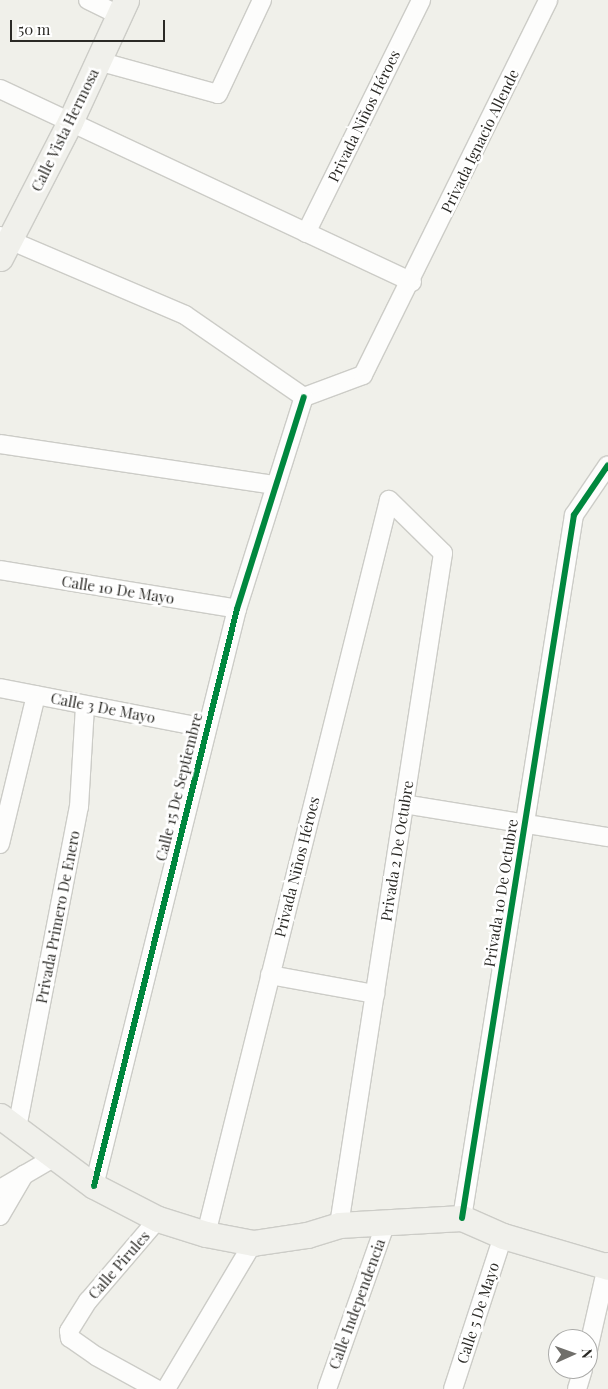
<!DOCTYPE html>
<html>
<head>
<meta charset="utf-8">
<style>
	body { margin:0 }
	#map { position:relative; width:608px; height:1389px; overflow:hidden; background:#f0f0ea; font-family:"Playfair Display",serif }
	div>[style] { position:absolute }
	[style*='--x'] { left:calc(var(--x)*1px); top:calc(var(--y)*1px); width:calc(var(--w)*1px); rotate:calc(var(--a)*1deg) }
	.roads { filter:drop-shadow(1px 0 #ccccc7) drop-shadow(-1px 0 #ccccc7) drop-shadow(0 1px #ccccc7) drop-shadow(0 -1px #ccccc7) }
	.street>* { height:18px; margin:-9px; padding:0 9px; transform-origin:9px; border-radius:9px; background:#fdfdfc }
	.secondary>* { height:25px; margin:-12.5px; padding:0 12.5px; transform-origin:12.5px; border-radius:12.5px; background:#f0f0eb }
	.cycleway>* { height:6px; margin:-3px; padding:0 3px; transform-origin:3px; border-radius:3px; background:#00873e }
	span { translate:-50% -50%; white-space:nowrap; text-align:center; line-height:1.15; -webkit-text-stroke:5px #fff; paint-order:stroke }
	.street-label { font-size:15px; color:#2b2a26 }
	.north { position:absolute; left:548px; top:1329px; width:50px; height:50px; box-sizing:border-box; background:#fff; border:1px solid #aaaaa8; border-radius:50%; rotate:88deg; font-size:14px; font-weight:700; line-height:20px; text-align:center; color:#2b2a26 }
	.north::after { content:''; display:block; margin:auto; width:18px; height:22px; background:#706f6b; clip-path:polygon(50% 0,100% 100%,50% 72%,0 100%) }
	.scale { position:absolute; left:10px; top:20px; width:155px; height:22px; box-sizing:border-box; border:2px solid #2b2a26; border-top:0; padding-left:6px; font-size:15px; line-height:18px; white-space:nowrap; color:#2b2a26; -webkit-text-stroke:4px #fff; paint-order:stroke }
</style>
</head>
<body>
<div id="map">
	<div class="roads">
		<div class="street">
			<div style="--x:88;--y:0;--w:34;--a:26"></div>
			<div style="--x:98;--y:61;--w:124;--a:15.4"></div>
			<div style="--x:218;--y:94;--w:104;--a:-64.9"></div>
			<div style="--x:0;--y:89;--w:455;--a:25.1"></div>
			<div style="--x:306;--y:233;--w:260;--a:-63.7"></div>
			<div style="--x:0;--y:236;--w:201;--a:23.1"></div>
			<div style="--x:185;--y:315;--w:145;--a:34.6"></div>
			<div style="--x:304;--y:397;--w:63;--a:-20.4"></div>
			<div style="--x:363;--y:375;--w:418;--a:-63.7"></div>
			<div style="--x:0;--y:444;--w:276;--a:8.5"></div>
			<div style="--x:0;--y:570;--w:240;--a:9.3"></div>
			<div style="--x:0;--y:688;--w:210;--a:11"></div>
			<div style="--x:404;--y:804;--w:207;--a:9.2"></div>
			<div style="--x:0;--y:844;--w:153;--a:-76.4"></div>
			<div style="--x:270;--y:975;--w:107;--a:10.3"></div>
			<div style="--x:17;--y:1128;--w:327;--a:-79.1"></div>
			<div style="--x:79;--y:807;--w:102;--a:-86.6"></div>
			<div style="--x:94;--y:1186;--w:594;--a:-76.08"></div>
			<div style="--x:237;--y:609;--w:222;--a:-72.5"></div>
			<div style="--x:0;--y:1189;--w:64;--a:-30.2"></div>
			<div style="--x:0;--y:1216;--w:48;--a:-59.7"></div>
			<div style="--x:462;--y:1218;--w:712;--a:-80.95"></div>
			<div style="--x:574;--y:515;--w:60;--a:-55.8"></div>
			<div style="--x:339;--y:1225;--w:680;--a:-81.2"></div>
			<div style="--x:443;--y:553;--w:76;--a:-135.5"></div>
			<div style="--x:206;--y:1234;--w:756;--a:-76"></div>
			<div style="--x:588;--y:1350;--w:90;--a:-77.2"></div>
			<div style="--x:156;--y:1389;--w:68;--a:-151.2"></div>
			<div style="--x:96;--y:1356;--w:32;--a:-145"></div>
			<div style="--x:70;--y:1338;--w:7;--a:-98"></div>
			<div style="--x:69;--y:1331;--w:36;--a:-58"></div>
			<div style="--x:88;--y:1301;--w:108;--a:-49.5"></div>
			<div style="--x:166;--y:1389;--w:170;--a:-59.2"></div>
			<div style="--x:327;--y:1389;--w:179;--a:-70.5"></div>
			<div style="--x:453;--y:1389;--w:161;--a:-71.9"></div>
			<div style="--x:577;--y:1389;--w:21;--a:-73"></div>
		</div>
		<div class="secondary">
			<div style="--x:0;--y:258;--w:153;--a:-62.8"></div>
			<div style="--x:70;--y:122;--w:134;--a:-65.3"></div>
			<div style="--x:0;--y:1116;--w:117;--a:36.7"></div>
			<div style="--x:94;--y:1186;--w:72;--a:27.3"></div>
			<div style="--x:158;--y:1219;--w:50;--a:17.4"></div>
			<div style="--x:206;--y:1234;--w:48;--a:10.8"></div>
			<div style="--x:253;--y:1243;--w:55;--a:-8.4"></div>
			<div style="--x:307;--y:1235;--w:34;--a:-17"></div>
			<div style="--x:339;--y:1225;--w:123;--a:-3.3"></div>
			<div style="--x:462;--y:1218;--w:45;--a:23.7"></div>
			<div style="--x:503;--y:1236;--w:109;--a:16.4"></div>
		</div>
	</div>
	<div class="cycleway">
		<div style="--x:94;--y:1186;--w:594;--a:-76.08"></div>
		<div style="--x:237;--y:609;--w:222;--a:-72.5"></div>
		<div style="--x:462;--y:1218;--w:712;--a:-80.95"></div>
		<div style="--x:574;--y:515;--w:60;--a:-55.8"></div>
	</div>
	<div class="street-label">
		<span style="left:364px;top:116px;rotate:-64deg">Privada Niños Héroes</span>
		<span style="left:65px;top:130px;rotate:-64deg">Calle Vista Hermosa</span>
		<span style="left:480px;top:141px;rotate:-64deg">Privada Ignacio Allende</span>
		<span style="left:118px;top:590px;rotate:9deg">Calle 10 De Mayo</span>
		<span style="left:103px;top:708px;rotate:11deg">Calle 3 De Mayo</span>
		<span style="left:179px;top:787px;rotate:-76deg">Calle 15 De Septiembre</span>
		<span style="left:397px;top:851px;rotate:-81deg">Privada 2 De Octubre</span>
		<span style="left:297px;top:867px;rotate:-76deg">Privada Niños Héroes</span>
		<span style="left:501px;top:893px;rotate:-81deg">Privada 10 De Octubre</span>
		<span style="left:58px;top:917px;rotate:-79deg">Privada Primero De Enero</span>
		<span style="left:119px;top:1265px;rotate:-49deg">Calle Pirules</span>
		<span style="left:357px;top:1304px;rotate:-70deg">Calle Independencia</span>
		<span style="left:478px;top:1313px;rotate:-72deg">Calle 5 De Mayo</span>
	</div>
	<div class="north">N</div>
	<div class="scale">50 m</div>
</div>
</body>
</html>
